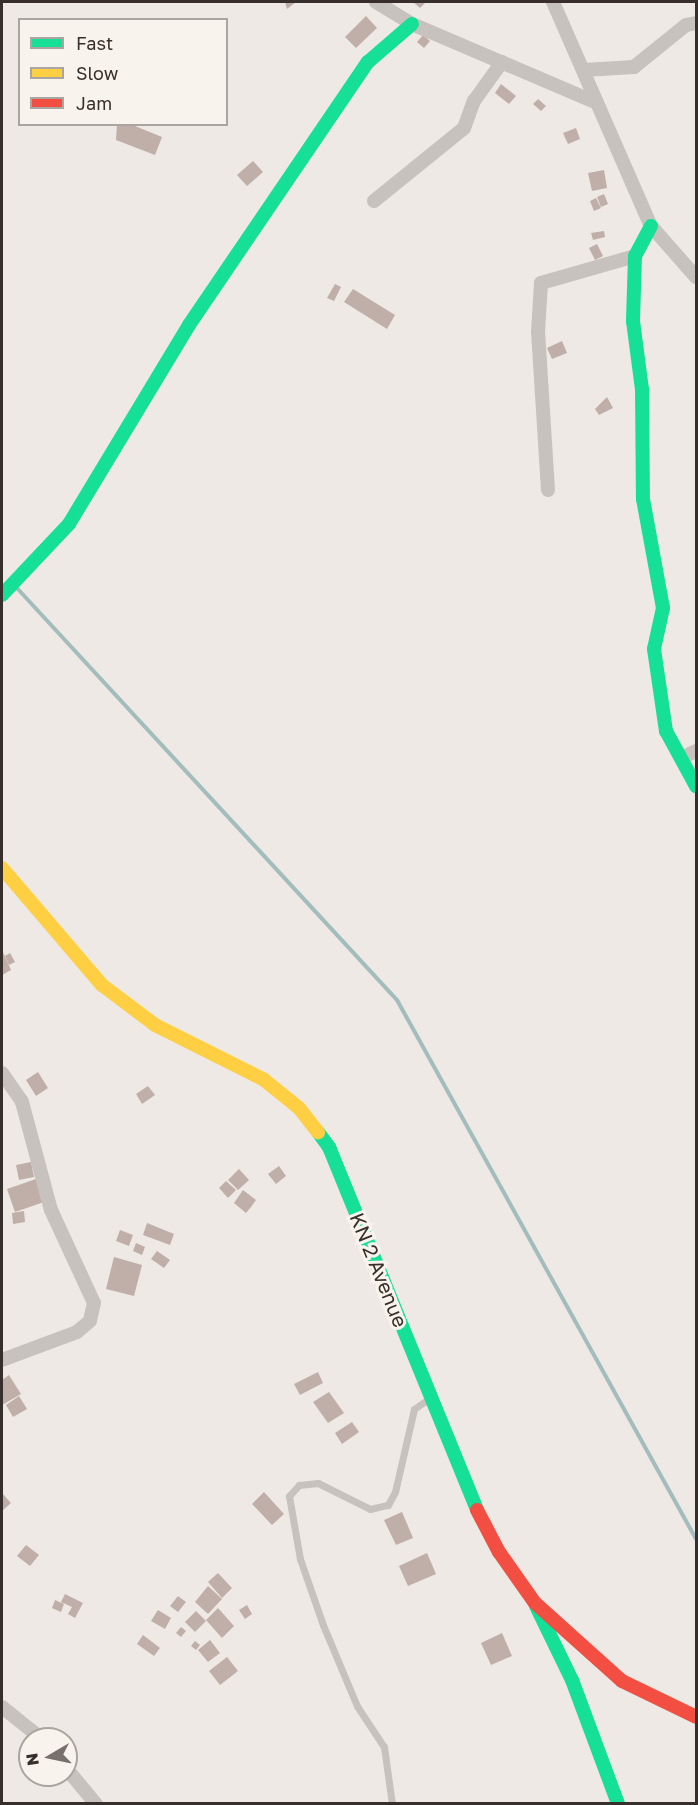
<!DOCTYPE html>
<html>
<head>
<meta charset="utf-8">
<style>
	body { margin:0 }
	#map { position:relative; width:698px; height:1805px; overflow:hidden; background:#eee9e4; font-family:"Golos Text",sans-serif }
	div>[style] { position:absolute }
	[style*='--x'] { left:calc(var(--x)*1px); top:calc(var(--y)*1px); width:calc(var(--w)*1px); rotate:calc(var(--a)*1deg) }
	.stream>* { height:4px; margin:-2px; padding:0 2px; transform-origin:2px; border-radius:2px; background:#a3bcbc }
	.building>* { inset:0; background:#bfafa8 }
	.lane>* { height:7px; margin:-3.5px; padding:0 3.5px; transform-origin:3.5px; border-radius:3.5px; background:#c7c2bd }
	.street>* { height:14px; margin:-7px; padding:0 7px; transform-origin:7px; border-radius:7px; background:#c7c2bd }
	.fast>* { height:14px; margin:-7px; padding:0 7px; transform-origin:7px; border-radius:7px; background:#16e098 }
	.slow>* { height:14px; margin:-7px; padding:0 7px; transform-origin:7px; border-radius:7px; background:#ffcf43 }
	.jam>* { height:14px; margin:-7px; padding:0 7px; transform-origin:7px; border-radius:7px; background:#f24e42 }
	span { translate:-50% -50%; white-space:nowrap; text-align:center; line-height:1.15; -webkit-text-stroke:6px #f9f3ed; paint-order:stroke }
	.street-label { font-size:20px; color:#372f2b }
	.frame { position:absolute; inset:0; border:3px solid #372f2b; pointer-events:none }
	.legend { position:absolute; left:18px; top:18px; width:210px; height:108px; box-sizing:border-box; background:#f9f3ed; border:2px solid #aba59f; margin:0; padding:8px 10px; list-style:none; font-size:18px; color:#372f2b }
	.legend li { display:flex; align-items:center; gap:12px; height:30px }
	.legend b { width:30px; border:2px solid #aba59f }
	.north { position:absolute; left:18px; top:1727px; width:60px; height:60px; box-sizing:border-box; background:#f9f3ed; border:2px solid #aba59f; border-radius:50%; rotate:261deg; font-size:16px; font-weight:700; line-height:24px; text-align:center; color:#372f2b }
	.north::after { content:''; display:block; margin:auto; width:21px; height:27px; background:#77706c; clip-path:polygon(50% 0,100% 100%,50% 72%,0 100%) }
</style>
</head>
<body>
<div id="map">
	<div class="stream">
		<div style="--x:16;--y:587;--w:562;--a:47.31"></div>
		<div style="--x:397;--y:1000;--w:616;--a:60.98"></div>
	</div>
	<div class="building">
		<div style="clip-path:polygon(285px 2px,296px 2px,287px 9px)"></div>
		<div style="clip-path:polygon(413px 2px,426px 2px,420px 8px)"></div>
		<div style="clip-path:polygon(366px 16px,377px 28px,356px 48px,345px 37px)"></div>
		<div style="clip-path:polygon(423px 35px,430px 41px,424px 48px,417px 42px)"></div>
		<div style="clip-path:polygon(501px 84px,516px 96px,509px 104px,495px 93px)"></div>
		<div style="clip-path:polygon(538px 99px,546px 106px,541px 111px,533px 104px)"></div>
		<div style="clip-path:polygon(117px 124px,130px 124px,162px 137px,155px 155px,116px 140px)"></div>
		<div style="clip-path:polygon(576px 128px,580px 139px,568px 144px,563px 133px)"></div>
		<div style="clip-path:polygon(253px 161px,263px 172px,247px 186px,237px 175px)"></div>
		<div style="clip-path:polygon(604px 170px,607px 188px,592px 191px,588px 173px)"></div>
		<div style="clip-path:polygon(604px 194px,608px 204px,601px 207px,597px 197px)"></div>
		<div style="clip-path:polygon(596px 198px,601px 208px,594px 211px,590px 201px)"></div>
		<div style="clip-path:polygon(604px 231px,605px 237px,593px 240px,591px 233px)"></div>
		<div style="clip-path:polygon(597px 244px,603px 256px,595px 260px,589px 248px)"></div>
		<div style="clip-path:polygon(335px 284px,341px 287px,334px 301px,327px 298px)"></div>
		<div style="clip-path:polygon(353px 289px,395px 315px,387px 329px,344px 302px)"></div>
		<div style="clip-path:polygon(562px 341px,567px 353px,552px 359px,547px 348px)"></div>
		<div style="clip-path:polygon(607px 397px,613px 408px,599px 415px,595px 409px)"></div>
		<div style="clip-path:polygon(2px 950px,11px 970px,2px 975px)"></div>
		<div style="clip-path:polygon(10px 953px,15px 962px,9px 965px,5px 956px)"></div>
		<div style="clip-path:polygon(38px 1072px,48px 1088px,36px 1096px,26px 1080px)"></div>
		<div style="clip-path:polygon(148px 1086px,155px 1095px,142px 1104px,136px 1094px)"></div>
		<div style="clip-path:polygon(31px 1162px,34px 1177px,19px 1180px,16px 1165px)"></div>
		<div style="clip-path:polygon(279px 1166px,286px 1176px,276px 1184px,268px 1174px)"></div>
		<div style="clip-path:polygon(239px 1169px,249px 1180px,238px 1190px,228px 1180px)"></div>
		<div style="clip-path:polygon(36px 1179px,44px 1202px,15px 1212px,7px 1189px)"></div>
		<div style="clip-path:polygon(226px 1181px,236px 1190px,228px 1198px,219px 1188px)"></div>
		<div style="clip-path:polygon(243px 1190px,256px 1200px,251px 1207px,244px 1201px,251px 1207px,246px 1213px,234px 1203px)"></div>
		<div style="clip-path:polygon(24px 1211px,25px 1222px,13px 1224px,12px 1213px)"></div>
		<div style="clip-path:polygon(147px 1223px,174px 1234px,170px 1245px,143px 1235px)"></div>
		<div style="clip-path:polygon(120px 1230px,133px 1235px,129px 1246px,116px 1241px)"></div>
		<div style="clip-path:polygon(136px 1243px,145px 1247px,142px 1255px,133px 1251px)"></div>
		<div style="clip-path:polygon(157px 1251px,170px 1260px,164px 1268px,151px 1259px)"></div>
		<div style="clip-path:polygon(114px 1257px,142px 1265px,134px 1296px,106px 1289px)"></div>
		<div style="clip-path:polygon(318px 1372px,323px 1383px,300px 1395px,294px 1384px)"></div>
		<div style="clip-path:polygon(9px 1375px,21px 1394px,2px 1405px,2px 1380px)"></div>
		<div style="clip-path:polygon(329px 1392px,344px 1413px,328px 1423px,313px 1402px)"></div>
		<div style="clip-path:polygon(19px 1396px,27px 1409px,13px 1417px,6px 1405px)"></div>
		<div style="clip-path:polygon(352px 1422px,359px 1432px,342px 1444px,335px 1433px)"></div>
		<div style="clip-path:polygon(264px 1492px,284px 1514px,272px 1525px,252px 1504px)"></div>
		<div style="clip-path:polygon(2px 1493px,11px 1503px,2px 1511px)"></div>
		<div style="clip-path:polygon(402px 1512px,413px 1538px,396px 1545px,384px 1520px)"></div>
		<div style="clip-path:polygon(26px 1545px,39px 1555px,30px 1566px,17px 1556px)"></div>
		<div style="clip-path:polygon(427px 1553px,436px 1574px,408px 1586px,399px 1566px)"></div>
		<div style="clip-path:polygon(218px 1573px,232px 1588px,222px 1598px,208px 1582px)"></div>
		<div style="clip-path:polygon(208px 1586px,222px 1599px,208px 1614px,195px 1602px)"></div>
		<div style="clip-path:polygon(65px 1594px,83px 1603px,75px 1618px,68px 1614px,72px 1607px,61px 1602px)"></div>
		<div style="clip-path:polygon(178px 1596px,186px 1602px,178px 1612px,170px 1606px)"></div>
		<div style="clip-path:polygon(55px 1600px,64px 1604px,61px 1612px,52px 1608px)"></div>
		<div style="clip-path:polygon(247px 1605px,252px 1614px,245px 1619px,239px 1610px)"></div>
		<div style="clip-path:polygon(218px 1608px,234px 1626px,222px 1638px,206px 1620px)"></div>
		<div style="clip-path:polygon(158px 1610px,171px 1618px,165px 1629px,151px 1621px)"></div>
		<div style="clip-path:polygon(196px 1611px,206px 1621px,195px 1632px,185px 1622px)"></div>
		<div style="clip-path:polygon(181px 1627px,186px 1631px,181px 1637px,176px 1633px)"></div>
		<div style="clip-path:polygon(502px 1633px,512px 1656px,491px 1665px,481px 1643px)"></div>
		<div style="clip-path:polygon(143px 1635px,160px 1648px,154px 1656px,137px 1644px)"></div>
		<div style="clip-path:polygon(210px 1640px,220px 1653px,208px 1662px,198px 1650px)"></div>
		<div style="clip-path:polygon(195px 1641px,200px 1645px,196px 1650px,191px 1646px)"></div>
		<div style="clip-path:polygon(227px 1657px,238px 1671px,220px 1685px,209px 1671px)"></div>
	</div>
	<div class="lane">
		<div style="--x:392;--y:1804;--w:58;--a:-98"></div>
		<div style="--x:384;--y:1747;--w:49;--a:-123.4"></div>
		<div style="--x:357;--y:1706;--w:88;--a:-112.8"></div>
		<div style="--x:323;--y:1625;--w:70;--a:-109.2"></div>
		<div style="--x:300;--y:1559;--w:64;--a:-99.9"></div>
		<div style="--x:289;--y:1496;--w:15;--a:-48"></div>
		<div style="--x:299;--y:1485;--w:19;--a:-6"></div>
		<div style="--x:318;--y:1483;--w:58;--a:26.6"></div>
		<div style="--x:370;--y:1509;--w:18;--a:-13"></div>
		<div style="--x:388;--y:1505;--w:15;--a:-62"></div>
		<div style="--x:395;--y:1492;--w:85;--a:-77.1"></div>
		<div style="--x:414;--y:1409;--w:19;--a:-35"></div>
	</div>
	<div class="street">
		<div style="--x:376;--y:2;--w:42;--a:31.4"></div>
		<div style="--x:412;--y:24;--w:201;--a:23.1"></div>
		<div style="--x:553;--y:2;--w:244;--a:66.4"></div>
		<div style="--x:651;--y:226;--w:68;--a:48.6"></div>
		<div style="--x:584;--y:70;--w:50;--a:-3.4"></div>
		<div style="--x:634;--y:67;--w:67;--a:-38.9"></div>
		<div style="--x:686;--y:25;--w:10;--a:-11"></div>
		<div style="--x:374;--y:201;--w:116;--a:-39"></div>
		<div style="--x:464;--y:128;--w:29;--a:-70"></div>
		<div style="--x:474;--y:101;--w:48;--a:-54.3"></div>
		<div style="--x:548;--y:490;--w:158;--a:-93.6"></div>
		<div style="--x:538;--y:332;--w:49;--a:-86.5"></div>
		<div style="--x:541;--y:283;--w:98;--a:-16"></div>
		<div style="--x:681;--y:758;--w:17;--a:-25"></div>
		<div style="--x:2;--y:1073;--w:35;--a:55"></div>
		<div style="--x:22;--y:1102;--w:112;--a:75"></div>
		<div style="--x:51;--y:1210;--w:102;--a:65.2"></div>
		<div style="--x:94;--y:1303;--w:18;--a:103"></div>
		<div style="--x:90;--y:1321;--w:17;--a:140"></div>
		<div style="--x:77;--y:1332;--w:80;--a:159.5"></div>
		<div style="--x:2;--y:1707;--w:51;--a:38.7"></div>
		<div style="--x:66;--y:1768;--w:47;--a:50.2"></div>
	</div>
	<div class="fast">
		<div style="--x:651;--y:226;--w:34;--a:118"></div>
		<div style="--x:635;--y:256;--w:65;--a:91.8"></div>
		<div style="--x:633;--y:321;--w:69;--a:82.5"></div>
		<div style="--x:642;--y:389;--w:110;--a:89.5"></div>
		<div style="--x:643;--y:499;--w:111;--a:79.6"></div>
		<div style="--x:663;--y:608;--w:42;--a:102.4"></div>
		<div style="--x:654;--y:649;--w:83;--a:81.7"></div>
		<div style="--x:666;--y:731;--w:63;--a:61.4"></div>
		<div style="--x:2;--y:595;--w:98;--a:-46.7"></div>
		<div style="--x:69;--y:524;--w:232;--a:-58.9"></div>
		<div style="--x:189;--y:325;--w:318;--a:-55.8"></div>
		<div style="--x:368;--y:62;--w:58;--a:-40.8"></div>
		<div style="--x:318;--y:1132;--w:19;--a:54"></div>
		<div style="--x:329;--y:1147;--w:392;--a:67.8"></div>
		<div style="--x:536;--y:1606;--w:82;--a:64.1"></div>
		<div style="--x:572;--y:1680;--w:132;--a:69.6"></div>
	</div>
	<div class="slow">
		<div style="--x:2;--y:868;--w:154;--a:49.5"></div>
		<div style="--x:102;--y:985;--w:66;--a:37"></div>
		<div style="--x:155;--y:1025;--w:121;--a:26.6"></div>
		<div style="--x:263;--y:1079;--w:46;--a:38.9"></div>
		<div style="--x:299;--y:1108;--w:31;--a:52"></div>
	</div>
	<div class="jam">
		<div style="--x:477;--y:1510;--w:47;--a:62.4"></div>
		<div style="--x:499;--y:1552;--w:62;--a:54.8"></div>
		<div style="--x:535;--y:1603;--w:117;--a:41.9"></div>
		<div style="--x:622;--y:1681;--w:82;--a:25.9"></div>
	</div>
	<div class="street-label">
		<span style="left:379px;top:1270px;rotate:68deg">KN 2 Avenue</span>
	</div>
	<div class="frame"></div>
	<ul class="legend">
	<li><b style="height:8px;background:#16e098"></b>Fast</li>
	<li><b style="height:8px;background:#ffcf43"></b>Slow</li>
	<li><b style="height:8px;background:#f24e42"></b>Jam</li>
	</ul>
	<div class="north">N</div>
</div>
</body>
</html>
